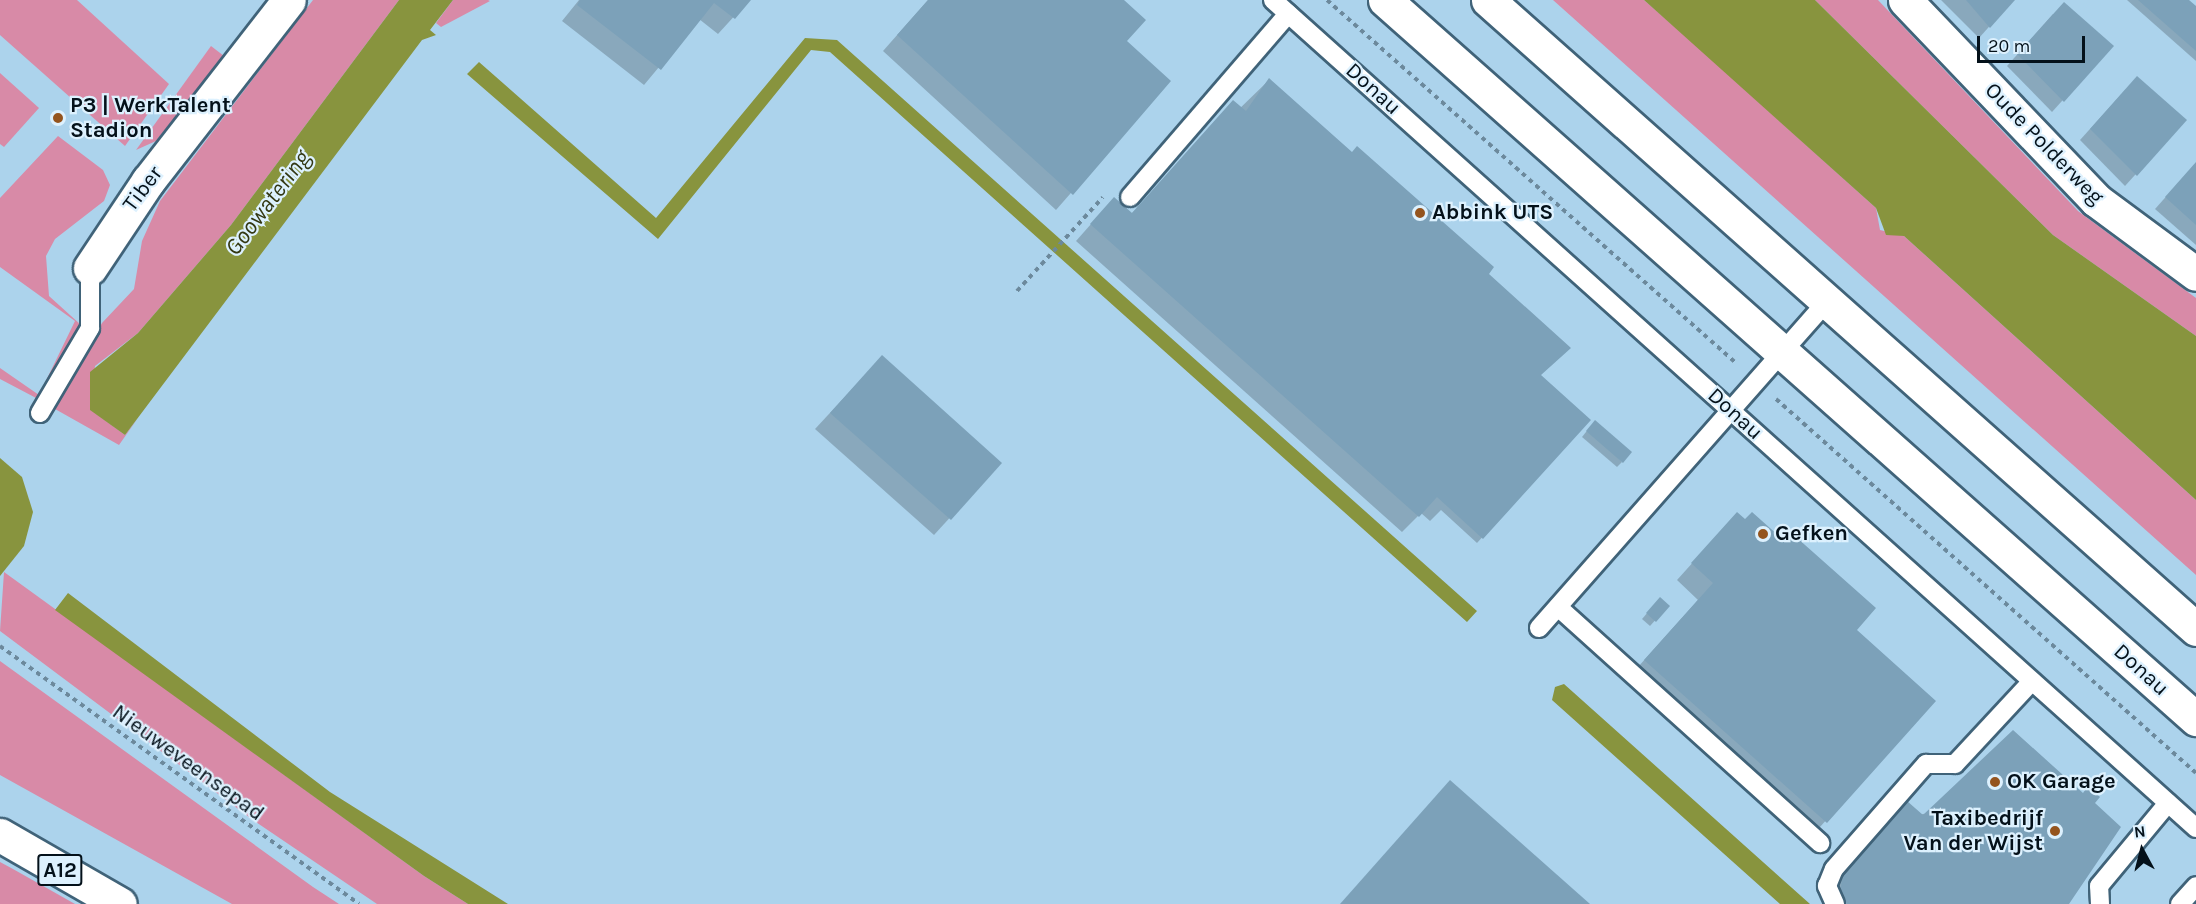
<!DOCTYPE html>
<html>
<head>
<meta charset="utf-8">
<style>
	body { margin:0 }
	#map { position:relative; width:2196px; height:904px; overflow:hidden; background:#acd3ec; font-family:Karla,sans-serif }
	div>[style] { position:absolute }
	[style*='--x'] { left:calc(var(--x)*1px); top:calc(var(--y)*1px); width:calc(var(--w)*1px); rotate:calc(var(--a)*1deg) }
	.green>* { inset:0; background:#d88aa7 }
	.water>* { inset:0; background:#88943e }
	.shadow>* { inset:0; background:#0003 }
	.building>* { inset:0; background:#7ca1b9 }
	.path>* { height:4px; margin-top:-2px; transform-origin:0; background:repeating-linear-gradient(90deg,#6c899c 0 4.5px,transparent 0 9px) }
	.roads { filter:drop-shadow(2px 0 #406379) drop-shadow(-2px 0 #406379) drop-shadow(0 2px #406379) drop-shadow(0 -2px #406379) }
	.lane>* { height:18px; margin:-9px; padding:0 9px; transform-origin:9px; border-radius:9px; background:#fff }
	.street>* { height:33px; margin:-16.5px; padding:0 16.5px; transform-origin:16.5px; border-radius:16.5px; background:#fff }
	.secondary>* { height:33px; margin:-16.5px; padding:0 16.5px; transform-origin:16.5px; border-radius:16.5px; background:#fff }
	.highway>* { height:33px; margin:-16.5px; padding:0 16.5px; transform-origin:16.5px; border-radius:16.5px; background:#fff }
	.dots>* { width:16px; height:16px; translate:-50% -50%; box-sizing:border-box; border:3px solid #ddf1fe; border-radius:50% }
	span { translate:-50% -50%; white-space:nowrap; text-align:center; line-height:1.15; -webkit-text-stroke:4.5px #ddf1fe; paint-order:stroke }
	.shield-label span { padding:2px 4px; background:#ddf1fe; border:2px solid; border-radius:4px; -webkit-text-stroke-width:0 }
	.shield-label { font-size:21px; color:#04111a; font-weight:700 }
	.street-label { font-size:22px; color:#04111a }
	.poi-label { font-size:22px; color:#04111a; font-weight:700 }
	.left { translate:0 -50%; text-align:left }
	.right { translate:-100% -50%; text-align:right }
	.water-label { font-size:24px; color:#333813; font-style:italic }
	.north { position:absolute; left:2112px; top:820px; width:60px; height:60px; -webkit-text-stroke:4px #ddf1fe; paint-order:stroke; rotate:353deg; font-size:16px; font-weight:700; line-height:24px; text-align:center; color:#04111a }
	.north::after { content:''; display:block; margin:auto; width:21px; height:27px; background:#04111a; clip-path:polygon(50% 0,100% 100%,50% 72%,0 100%) }
	.scale { position:absolute; left:1977px; top:36px; width:108px; height:27px; box-sizing:border-box; border:3px solid #04111a; border-top:0; padding-left:8px; font-size:18px; line-height:21px; white-space:nowrap; color:#04111a; -webkit-text-stroke:4px #ddf1fe; paint-order:stroke }
</style>
</head>
<body>
<div id="map">
	<div class="green">
		<div style="clip-path:polygon(0 0,77px 0,169px 84px,125px 146px,0 35px)"></div>
		<div style="clip-path:polygon(313px 0,399px 0,231px 225px,138px 333px,95px 366px,91px 410px,125px 435px,138px 418px,119px 445px,55px 409px,56px 404px,102px 323px,134px 289px,142px 241px,160px 201px)"></div>
		<div style="clip-path:polygon(453px 0,488px 0,490px 1px,441px 27px,436px 23px)"></div>
		<div style="clip-path:polygon(1553px 0,1644px 0,1693px 43px,1876px 208px,1880px 230px,1904px 236px,2196px 500px,2196px 575px)"></div>
		<div style="clip-path:polygon(1815px 0,1878px 0,2078px 211px,2196px 298px,2196px 336px,2053px 235px)"></div>
		<div style="clip-path:polygon(211px 46px,224px 56px,156px 141px,136px 150px)"></div>
		<div style="clip-path:polygon(0 73px,39px 108px,4px 147px,0 144px)"></div>
		<div style="clip-path:polygon(58px 136px,103px 170px,110px 185px,104px 201px,55px 239px,46px 256px,49px 296px,81px 325px,38px 399px,0 379px,0 368px,39px 395px,75px 321px,0 267px,0 198px)"></div>
		<div style="clip-path:polygon(4px 572px,424px 876px,468px 904px,377px 904px,253px 820px,0 631px)"></div>
		<div style="clip-path:polygon(0 661px,313px 887px,339px 904px,232px 904px,0 775px)"></div>
		<div style="clip-path:polygon(0 862px,13px 869px,75px 904px,0 904px)"></div>
	</div>
	<div class="water">
		<div style="clip-path:polygon(399px 0,453px 0,430px 30px,436px 35px,422px 40px,125px 435px,90px 410px,90px 372px,138px 333px,231px 225px)"></div>
		<div style="clip-path:polygon(1644px 0,1815px 0,2053px 235px,2196px 336px,2196px 500px,1904px 236px,1886px 235px,1876px 208px)"></div>
		<div style="clip-path:polygon(805px 38px,837px 40px,1477px 611px,1467px 622px,830px 52px,811px 50px,658px 239px,467px 74px,479px 62px,656px 218px)"></div>
		<div style="clip-path:polygon(0 458px,22px 477px,33px 512px,24px 546px,0 576px)"></div>
		<div style="clip-path:polygon(68px 593px,330px 792px,508px 904px,468px 904px,424px 876px,55px 610px)"></div>
		<div style="clip-path:polygon(1564px 684px,1810px 904px,1811px 904px,1780px 904px,1552px 700px,1555px 687px)"></div>
	</div>
	<div class="shadow">
		<div style="clip-path:polygon(579px 0,749px 0,718px 34px,699px 19px,644px 85px,562px 21px)"></div>
		<div style="clip-path:polygon(928px 0,1122px 0,1125px 41px,1169px 81px,1056px 210px,883px 51px)"></div>
		<div style="clip-path:polygon(1941px 0,2013px 0,1979px 38px)"></div>
		<div style="clip-path:polygon(2127px 0,2186px 0,2196px 8px,2196px 61px)"></div>
		<div style="clip-path:polygon(2053px 14px,2112px 46px,2052px 112px,2007px 66px)"></div>
		<div style="clip-path:polygon(1269px 80px,1487px 274px,1540px 376px,1589px 420px,1477px 543px,1441px 510px,1430px 521px,1421px 513px,1402px 532px,1076px 241px,1099px 215px,1131px 214px)"></div>
		<div style="clip-path:polygon(2126px 89px,2185px 120px,2125px 186px,2080px 140px)"></div>
		<div style="clip-path:polygon(2196px 163px,2196px 245px,2155px 209px)"></div>
		<div style="clip-path:polygon(867px 373px,999px 464px,934px 535px,815px 429px)"></div>
		<div style="clip-path:polygon(1590px 427px,1622px 462px,1617px 467px,1582px 437px)"></div>
		<div style="clip-path:polygon(1722px 530px,1934px 701px,1810px 838px,1629px 677px,1698px 600px,1677px 580px)"></div>
		<div style="clip-path:polygon(1655px 604px,1668px 606px,1650px 626px,1642px 619px)"></div>
		<div style="clip-path:polygon(2082px 794px,2092px 803px,2063px 904px,1828px 904px,1829px 888px,1891px 818px)"></div>
	</div>
	<div class="building">
		<div style="clip-path:polygon(580px 0,751px 0,735px 19px,714px 3px,661px 70px,577px 5px)"></div>
		<div style="clip-path:polygon(928px 0,1124px 0,1146px 20px,1127px 41px,1171px 81px,1073px 195px,897px 35px)"></div>
		<div style="clip-path:polygon(1966px 0,2015px 0,1990px 28px)"></div>
		<div style="clip-path:polygon(2138px 0,2189px 0,2196px 6px,2196px 51px)"></div>
		<div style="clip-path:polygon(2064px 2px,2114px 46px,2064px 102px,2017px 54px)"></div>
		<div style="clip-path:polygon(2137px 76px,2187px 120px,2137px 176px,2090px 129px)"></div>
		<div style="clip-path:polygon(1269px 78px,1352px 152px,1357px 146px,1494px 267px,1489px 274px,1571px 348px,1541px 375px,1591px 420px,1483px 539px,1437px 497px,1419px 517px,1090px 224px,1114px 197px,1132px 213px,1233px 100px,1246px 111px)"></div>
		<div style="clip-path:polygon(2196px 162px,2196px 225px,2165px 197px)"></div>
		<div style="clip-path:polygon(882px 355px,1002px 463px,951px 520px,830px 413px)"></div>
		<div style="clip-path:polygon(1595px 420px,1632px 452px,1623px 463px,1586px 431px)"></div>
		<div style="clip-path:polygon(1737px 512px,1745px 519px,1752px 512px,1780px 537px,1787px 529px,1876px 608px,1857px 630px,1936px 701px,1827px 823px,1644px 660px,1713px 583px,1691px 563px)"></div>
		<div style="clip-path:polygon(1660px 597px,1670px 606px,1656px 622px,1646px 613px)"></div>
		<div style="clip-path:polygon(2013px 730px,2083px 793px,2088px 786px,2100px 797px,2095px 803px,2121px 827px,2069px 904px,1847px 904px,1840px 890px,1844px 871px,1907px 801px,1923px 815px)"></div>
		<div style="clip-path:polygon(1450px 780px,1590px 904px,1340px 904px)"></div>
	</div>
	<div class="path">
		<div style="--x:1327;--y:0;--w:548;--a:41.6"></div>
		<div style="--x:1017;--y:291;--w:127;--a:-47.5"></div>
		<div style="--x:1776;--y:399;--w:562;--a:41.68"></div>
		<div style="--x:0;--y:646;--w:442;--a:35.7"></div>
	</div>
	<div class="roads">
		<div class="lane">
			<div style="--x:1273;--y:0;--w:1240;--a:41.89"></div>
			<div style="--x:1130;--y:197;--w:242;--a:-49.2"></div>
			<div style="--x:40;--y:413;--w:99;--a:-59.5"></div>
			<div style="--x:90;--y:328;--w:60;--a:-90"></div>
			<div style="--x:1558;--y:607;--w:353;--a:42"></div>
			<div style="--x:1539;--y:628;--w:436;--a:-48.6"></div>
			<div style="--x:1835;--y:904;--w:20;--a:-114"></div>
			<div style="--x:1827;--y:886;--w:18;--a:-68"></div>
			<div style="--x:1834;--y:869;--w:140;--a:-48.8"></div>
			<div style="--x:1926;--y:764;--w:29;--a:0"></div>
			<div style="--x:1955;--y:764;--w:113;--a:-47.1"></div>
			<div style="--x:2100;--y:904;--w:18;--a:-93"></div>
			<div style="--x:2099;--y:886;--w:108;--a:-50.3"></div>
			<div style="--x:2180;--y:904;--w:24;--a:-48"></div>
		</div>
		<div class="street">
			<div style="--x:1905;--y:0;--w:277;--a:46.3"></div>
			<div style="--x:2096;--y:200;--w:124;--a:36.5"></div>
			<div style="--x:90;--y:268;--w:105;--a:-56.3"></div>
			<div style="--x:148;--y:181;--w:229;--a:-52.1"></div>
		</div>
		<div class="secondary">
			<div style="--x:1385;--y:0;--w:1084;--a:41.56"></div>
			<div style="--x:1488;--y:0;--w:947;--a:41.62"></div>
		</div>
		<div class="highway">
			<div style="--x:0;--y:835;--w:138;--a:29.9"></div>
		</div>
	</div>
	<div class="dots">
		<div style="left:58px;top:118px;background:#94541e"></div>
		<div style="left:1420px;top:213px;background:#94541e"></div>
		<div style="left:1763px;top:534px;background:#94541e"></div>
		<div style="left:1995px;top:782px;background:#94541e"></div>
		<div style="left:2055px;top:831px;background:#94541e"></div>
	</div>
	<div class="shield-label">
		<span style="left:60px;top:870px">A12</span>
	</div>
	<div class="street-label">
		<span style="left:1373px;top:89px;rotate:42deg">Donau</span>
		<span style="left:2044px;top:144px;rotate:46deg">Oude Polderweg</span>
		<span style="left:143px;top:189px;rotate:-53deg">Tiber</span>
		<span style="left:1735px;top:414px;rotate:42deg">Donau</span>
		<span style="left:2141px;top:670px;rotate:42deg">Donau</span>
		<span style="left:188px;top:763px;rotate:36deg">Nieuweveensepad</span>
	</div>
	<div class="poi-label">
		<span class="left" style="left:70px;top:118px">P3 | WerkTalent<br>Stadion</span>
		<span class="left" style="left:1432px;top:213px">Abbink UTS</span>
		<span class="left" style="left:1775px;top:534px">Gefken</span>
		<span class="left" style="left:2007px;top:782px">OK Garage</span>
		<span class="right" style="left:2043px;top:831px">Taxibedrijf<br>Van der Wijst</span>
	</div>
	<div class="water-label">
		<span style="left:268px;top:203px;rotate:-53deg">Goowatering</span>
	</div>
	<div class="north">N</div>
	<div class="scale">20 m</div>
</div>
</body>
</html>
